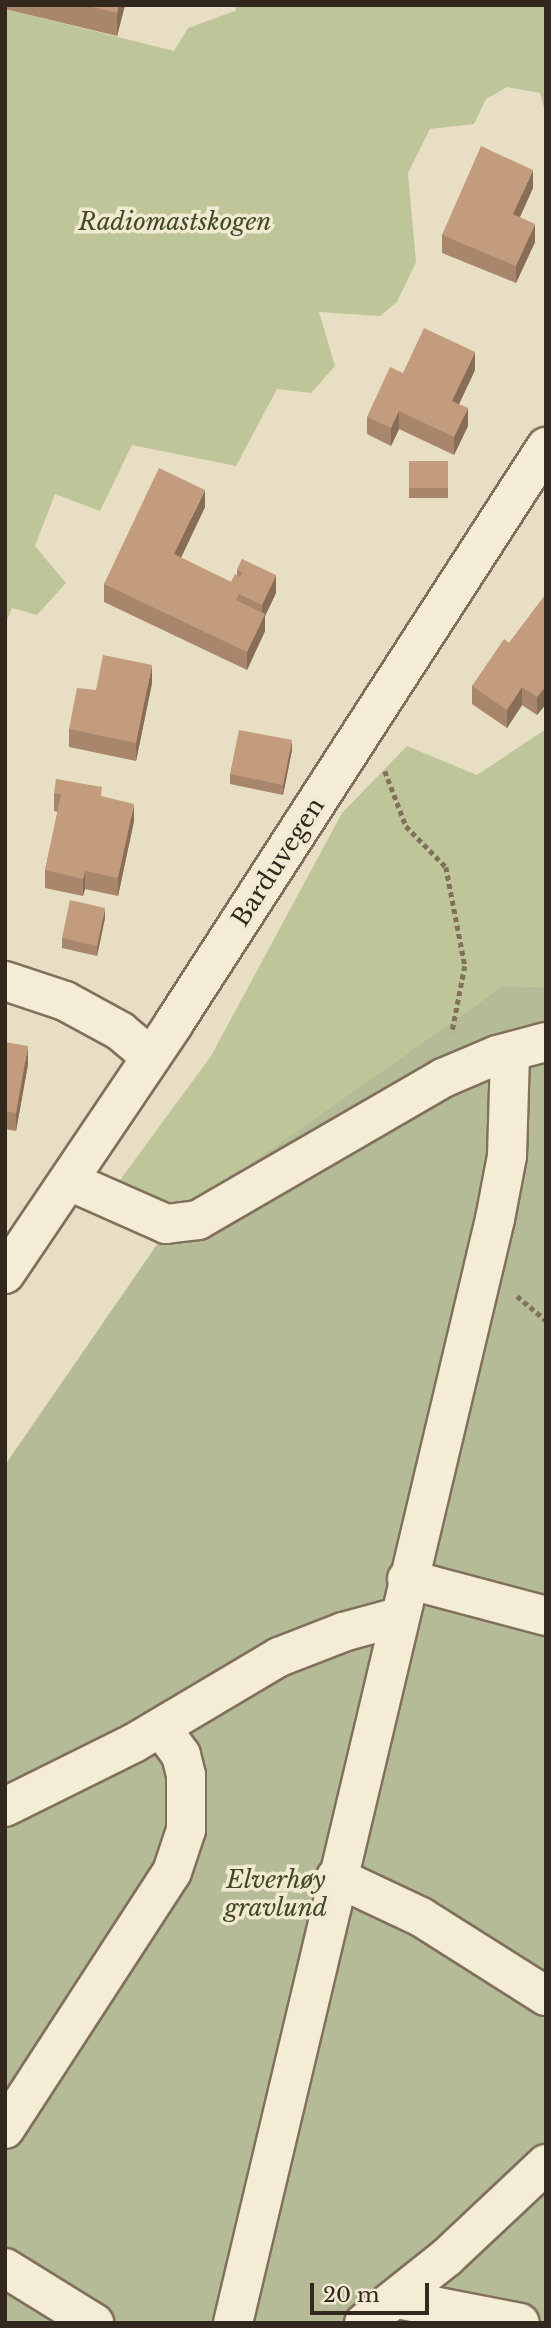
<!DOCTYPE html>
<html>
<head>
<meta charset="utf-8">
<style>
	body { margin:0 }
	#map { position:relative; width:551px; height:2328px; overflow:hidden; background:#e8dec3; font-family:"Libre Baskerville",serif }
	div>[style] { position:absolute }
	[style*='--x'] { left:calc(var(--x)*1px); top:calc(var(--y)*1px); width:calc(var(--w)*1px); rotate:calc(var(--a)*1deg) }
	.green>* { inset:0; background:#bec598 }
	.cemetery>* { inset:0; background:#b5bb96 }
	.path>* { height:4.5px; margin-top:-2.25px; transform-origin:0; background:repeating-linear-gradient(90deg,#80705c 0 5px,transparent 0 8.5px) }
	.roads { filter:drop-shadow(2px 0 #80705c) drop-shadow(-2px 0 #80705c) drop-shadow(0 2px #80705c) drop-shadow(0 -2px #80705c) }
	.minor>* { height:38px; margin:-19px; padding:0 19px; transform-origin:19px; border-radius:19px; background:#f4ecd5 }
	.wall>* { inset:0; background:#a7866b }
	.shaded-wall>* { inset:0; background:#886d57 }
	.building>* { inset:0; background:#c29c7c }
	span { translate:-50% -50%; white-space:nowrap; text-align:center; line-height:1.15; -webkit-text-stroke:7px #f1e9d1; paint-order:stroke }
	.park-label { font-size:24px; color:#414c27; font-style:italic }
	.street-label { font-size:24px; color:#32281e }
	.frame { position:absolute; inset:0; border:7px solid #32281e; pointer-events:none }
	.scale { position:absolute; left:310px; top:2283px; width:119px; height:32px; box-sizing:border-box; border:4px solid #32281e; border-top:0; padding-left:9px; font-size:21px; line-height:24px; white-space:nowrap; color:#32281e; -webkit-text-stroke:5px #f1e9d1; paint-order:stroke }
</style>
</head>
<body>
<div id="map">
	<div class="green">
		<div style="clip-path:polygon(237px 5px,546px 5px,546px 116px,540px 93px,507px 87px,486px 99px,474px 124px,430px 129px,408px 173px,416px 262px,397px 302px,380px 316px,319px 312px,335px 366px,311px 393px,277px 389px,236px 466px,132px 445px,100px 511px,55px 494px,35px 546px,66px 583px,37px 615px,12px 608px,5px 625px,5px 9px,174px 51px,188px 28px,235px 11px)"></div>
		<div style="clip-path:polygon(546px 729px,546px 987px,503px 986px,178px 1214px,112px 1191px,211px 1056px,342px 813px,407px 746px,477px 775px)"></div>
	</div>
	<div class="cemetery">
		<div style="clip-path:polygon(503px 986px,546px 987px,546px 2323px,5px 2323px,5px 1465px,178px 1214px)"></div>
	</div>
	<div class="path">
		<div style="--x:385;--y:771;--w:59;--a:69.1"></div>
		<div style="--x:406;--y:826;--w:57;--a:45.7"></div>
		<div style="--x:446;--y:867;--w:101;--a:79.1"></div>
		<div style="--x:465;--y:966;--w:68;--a:101"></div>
		<div style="--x:517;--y:1296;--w:38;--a:40"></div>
	</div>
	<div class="roads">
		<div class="minor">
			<div style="--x:5;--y:981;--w:63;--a:18.4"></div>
			<div style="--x:65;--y:1001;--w:63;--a:28.6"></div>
			<div style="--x:120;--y:1031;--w:40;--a:40"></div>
			<div style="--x:69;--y:1181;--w:106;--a:23.9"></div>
			<div style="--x:166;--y:1224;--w:32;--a:-7"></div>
			<div style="--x:198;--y:1220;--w:283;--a:-30.1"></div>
			<div style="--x:443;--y:1078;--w:59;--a:-23.1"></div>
			<div style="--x:497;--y:1055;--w:51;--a:-14.9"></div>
			<div style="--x:5;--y:1274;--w:303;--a:-56"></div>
			<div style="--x:174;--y:1023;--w:686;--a:-57.14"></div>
			<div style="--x:407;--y:1579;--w:144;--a:14.9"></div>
			<div style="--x:5;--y:1807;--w:144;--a:-26.4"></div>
			<div style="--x:134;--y:1743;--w:169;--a:-30.7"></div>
			<div style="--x:279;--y:1657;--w:69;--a:-21.3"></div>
			<div style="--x:343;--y:1632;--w:57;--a:-15.3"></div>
			<div style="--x:336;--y:1877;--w:94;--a:25.2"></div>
			<div style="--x:421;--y:1917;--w:148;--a:32.3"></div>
			<div style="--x:5;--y:2129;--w:306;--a:-57"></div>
			<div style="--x:172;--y:1872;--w:44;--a:-71.6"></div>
			<div style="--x:186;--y:1830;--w:55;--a:-90"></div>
			<div style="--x:186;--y:1775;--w:21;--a:-104"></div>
			<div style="--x:181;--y:1755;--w:34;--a:-126"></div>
			<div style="--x:5;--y:2268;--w:105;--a:31.7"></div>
			<div style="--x:397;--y:2299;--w:125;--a:11"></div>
			<div style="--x:233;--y:2323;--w:1135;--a:-76.65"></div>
			<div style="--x:495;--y:1219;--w:64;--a:-79.2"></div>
			<div style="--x:507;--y:1156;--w:104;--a:-88.3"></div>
			<div style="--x:364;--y:2323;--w:106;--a:-38.5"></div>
			<div style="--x:447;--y:2257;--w:136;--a:-43.2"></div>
		</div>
	</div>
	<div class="wall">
		<div style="clip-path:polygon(5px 5px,125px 5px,117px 36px,5px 9px)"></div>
		<div style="clip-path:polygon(533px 188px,520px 217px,535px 242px,516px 283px,442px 253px,442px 235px)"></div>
		<div style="clip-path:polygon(475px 370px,459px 404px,468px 426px,454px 455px,399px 429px,391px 446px,367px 434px,367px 417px)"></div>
		<div style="clip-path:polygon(409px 461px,448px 461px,448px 498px,409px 498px)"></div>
		<div style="clip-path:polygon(205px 507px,181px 558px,231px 582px,237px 575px,237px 570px,242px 559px,276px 593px,265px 616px,265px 631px,247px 670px,104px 602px,104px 584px)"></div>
		<div style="clip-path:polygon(546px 594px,546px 704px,537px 715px,522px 705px,507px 728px,472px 704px,472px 686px,509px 643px)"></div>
		<div style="clip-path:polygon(152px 683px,136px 761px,69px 747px,69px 729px)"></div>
		<div style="clip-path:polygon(292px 750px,283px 795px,230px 784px,230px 774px)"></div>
		<div style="clip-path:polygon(54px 793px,102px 796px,134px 821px,118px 896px,85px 889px,83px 896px,45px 888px,45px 870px,58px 812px,54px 811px)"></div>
		<div style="clip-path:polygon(105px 918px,97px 956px,62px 948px,62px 938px)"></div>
		<div style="clip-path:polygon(5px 1042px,28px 1064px,16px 1131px,5px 1129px)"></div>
	</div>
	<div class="shaded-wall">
		<div style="clip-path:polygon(119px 5px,125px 5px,117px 36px,117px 13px)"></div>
		<div style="clip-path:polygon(533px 170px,533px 188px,513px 232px,513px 214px)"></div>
		<div style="clip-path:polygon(535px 224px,535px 242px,516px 283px,516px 266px)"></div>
		<div style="clip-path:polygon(475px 352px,475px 370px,452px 419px,452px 401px)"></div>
		<div style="clip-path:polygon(468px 408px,468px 426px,454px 455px,454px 437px)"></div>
		<div style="clip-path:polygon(399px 411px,399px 429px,391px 446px,391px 428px)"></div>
		<div style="clip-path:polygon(205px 490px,205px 507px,174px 572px,174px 554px)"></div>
		<div style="clip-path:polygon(276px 575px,276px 593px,265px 616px,265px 631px,247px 670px,247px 652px,262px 621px,262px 605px)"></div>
		<div style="clip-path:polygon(152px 665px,152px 683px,136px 761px,136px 743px)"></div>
		<div style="clip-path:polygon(546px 686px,546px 704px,537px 715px,537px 697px)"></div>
		<div style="clip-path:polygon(522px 687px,522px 705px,507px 728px,507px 710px)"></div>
		<div style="clip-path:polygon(292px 740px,292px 750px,283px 795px,283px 785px)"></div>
		<div style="clip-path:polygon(134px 804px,134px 821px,118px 896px,118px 878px)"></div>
		<div style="clip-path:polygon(85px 871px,85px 889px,83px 896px,83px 879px)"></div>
		<div style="clip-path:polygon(105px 908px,105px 918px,97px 956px,97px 946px)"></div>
		<div style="clip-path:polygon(28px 1046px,28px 1064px,16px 1131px,16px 1113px)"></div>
	</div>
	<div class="building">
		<div style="clip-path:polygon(84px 5px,119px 5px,117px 13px)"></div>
		<div style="clip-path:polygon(481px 146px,533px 170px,513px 214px,535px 224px,516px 266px,442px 235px)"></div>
		<div style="clip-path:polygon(424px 328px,475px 352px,452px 401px,468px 408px,454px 437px,399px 411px,391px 428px,367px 417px,390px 367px,403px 373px)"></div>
		<div style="clip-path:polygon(409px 461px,448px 461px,448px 488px,409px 488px)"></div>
		<div style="clip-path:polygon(159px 468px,205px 490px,174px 554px,231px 582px,235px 574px,240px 577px,242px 572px,237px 570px,242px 559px,276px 575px,262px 605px,239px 594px,236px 600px,265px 614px,247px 652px,104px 584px)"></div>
		<div style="clip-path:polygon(546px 594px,546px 686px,537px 697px,522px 687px,507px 710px,472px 686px,504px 639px,509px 643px)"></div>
		<div style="clip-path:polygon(103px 655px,152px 665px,136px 743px,69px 729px,77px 688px,96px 690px)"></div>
		<div style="clip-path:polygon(239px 730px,292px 740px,283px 785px,230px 774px)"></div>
		<div style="clip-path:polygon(56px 779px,102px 787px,101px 796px,134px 804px,118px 878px,85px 871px,83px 879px,45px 870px,61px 794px,54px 793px)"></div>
		<div style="clip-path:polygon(70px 900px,105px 908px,97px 946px,62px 938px)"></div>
		<div style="clip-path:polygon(5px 1042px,28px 1046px,16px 1113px,5px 1111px)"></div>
	</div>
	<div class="park-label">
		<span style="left:175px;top:222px">Radiomastskogen</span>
		<span style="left:276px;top:1894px">Elverhøy<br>gravlund</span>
	</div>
	<div class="street-label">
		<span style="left:278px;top:862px;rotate:-57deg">Barduvegen</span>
	</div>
	<div class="frame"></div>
	<div class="scale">20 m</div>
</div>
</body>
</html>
